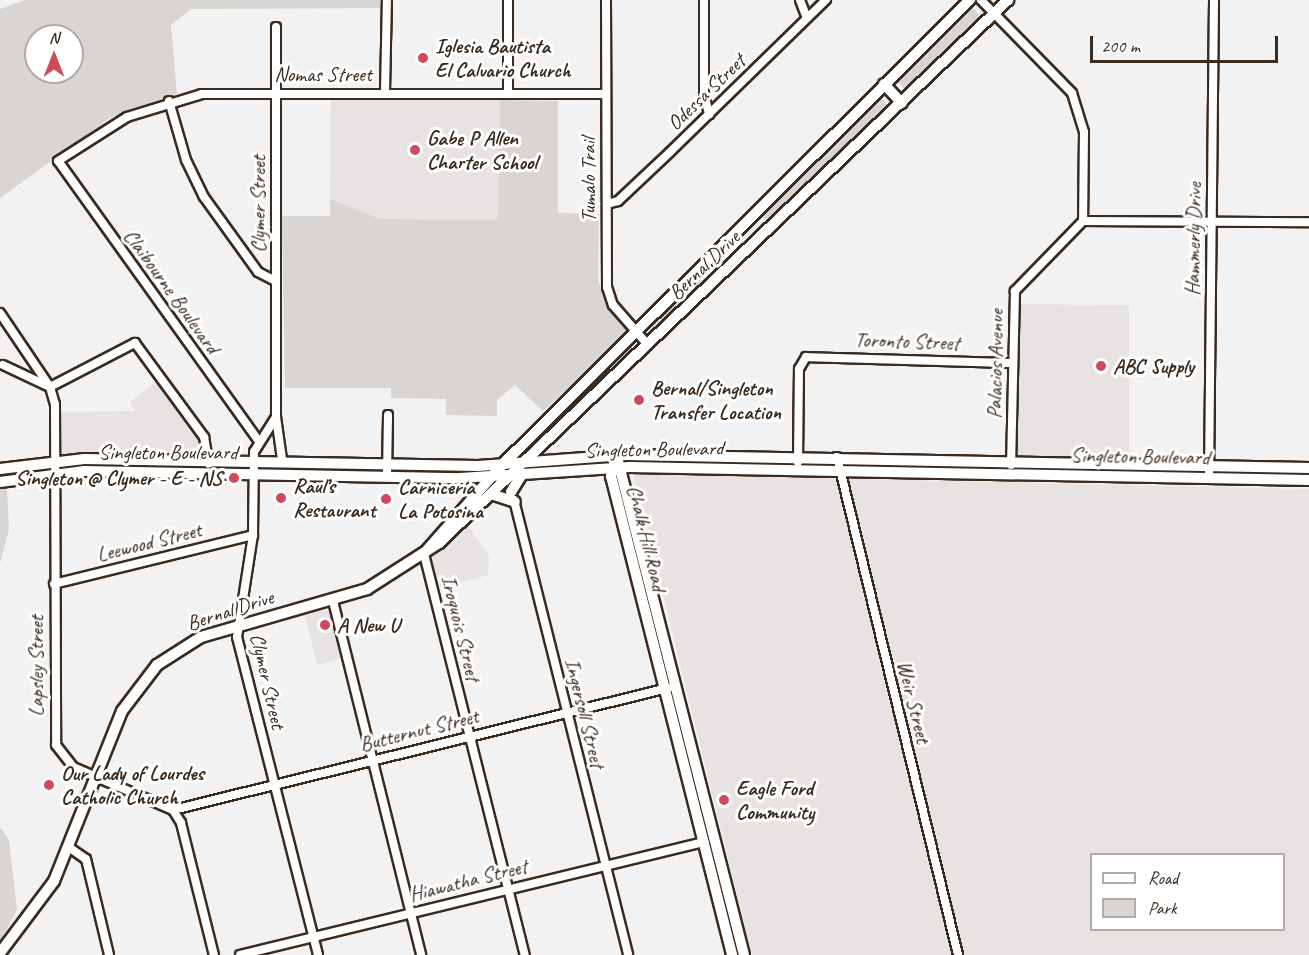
<!DOCTYPE html>
<html>
<head>
<meta charset="utf-8">
<style>
	body { margin:0 }
	#map { position:relative; width:1309px; height:955px; overflow:hidden; background:#f3f2f2; font-family:Caveat,sans-serif }
	div>[style] { position:absolute }
	[style*='--x'] { left:calc(var(--x)*1px); top:calc(var(--y)*1px); width:calc(var(--w)*1px); rotate:calc(var(--a)*1deg) }
	.built>* { inset:0; background:#e6e3e2 }
	.green>* { inset:0; background:#d8d5d2 }
	.roads { filter:drop-shadow(2px 0 #3b2a1e) drop-shadow(-2px 0 #3b2a1e) drop-shadow(0 2px #3b2a1e) drop-shadow(0 -2px #3b2a1e) }
	.street>* { height:8px; margin:-4px; padding:0 4px; transform-origin:4px; border-radius:4px; background:#fff }
	.secondary>* { height:10px; margin:-5px; padding:0 5px; transform-origin:5px; border-radius:5px; background:#fff }
	.dots>* { width:16px; height:16px; translate:-50% -50%; box-sizing:border-box; border:3px solid #fff; border-radius:50% }
	span { translate:-50% -50%; white-space:nowrap; text-align:center; line-height:1.15; -webkit-text-stroke:6px #fff; paint-order:stroke }
	.poi-label { font-size:21px; color:#3b2a1e; font-weight:700 }
	.left { translate:0 -50%; text-align:left }
	.right { translate:-100% -50%; text-align:right }
	.street-label { font-size:21px; color:#3b2a1e }
	.legend { position:absolute; left:1090px; top:853px; width:195px; height:78px; box-sizing:border-box; background:#fff; border:2px solid #b1aaa5; margin:0; padding:8px 10px; list-style:none; font-size:18px; color:#3b2a1e }
	.legend li { display:flex; align-items:center; gap:12px; height:30px }
	.legend b { width:30px; border:2px solid #b1aaa5 }
	.north { position:absolute; left:24px; top:24px; width:60px; height:60px; box-sizing:border-box; background:#fff; border:2px solid #b1aaa5; border-radius:50%; rotate:0deg; font-size:16px; font-weight:700; line-height:24px; text-align:center; color:#3b2a1e }
	.north::after { content:''; display:block; margin:auto; width:21px; height:27px; background:#d1495b; clip-path:polygon(50% 0,100% 100%,50% 72%,0 100%) }
	.scale { position:absolute; left:1090px; top:36px; width:188px; height:27px; box-sizing:border-box; border:3px solid #3b2a1e; border-top:0; padding-left:8px; font-size:18px; line-height:21px; white-space:nowrap; color:#3b2a1e; -webkit-text-stroke:4px #fff; paint-order:stroke }
</style>
</head>
<body>
<div id="map">
	<div class="built">
		<div style="clip-path:polygon(331px 98px,500px 100px,499px 220px,380px 219px,330px 199px)"></div>
		<div style="clip-path:polygon(1016px 304px,1129px 305px,1129px 458px,1015px 457px)"></div>
		<div style="clip-path:polygon(160px 378px,202px 439px,195px 454px,58px 455px,58px 412px,135px 411px,130px 402px)"></div>
		<div style="clip-path:polygon(evenodd,633px 474px,1309px 489px,1309px 955px,752px 955px,633px 474px,1092px 854px,1284px 854px,1284px 930px,1092px 930px,1092px 854px)"></div>
		<div style="clip-path:polygon(466px 523px,489px 556px,488px 575px,437px 589px,430px 555px)"></div>
		<div style="clip-path:polygon(326px 610px,332px 613px,343px 658px,317px 665px,305px 615px)"></div>
	</div>
	<div class="green">
		<div style="clip-path:polygon(evenodd,25px 0,381px 0,381px 8px,191px 9px,171px 25px,177px 94px,110px 118px,0 198px,0 9px,25px 0,36px 36px,72px 36px,72px 72px,36px 72px,36px 36px)"></div>
		<div style="clip-path:polygon(971px 5px,980px 17px,907px 92px,895px 79px)"></div>
		<div style="clip-path:polygon(880px 94px,888px 107px,768px 222px,762px 216px)"></div>
		<div style="clip-path:polygon(500px 100px,558px 101px,558px 213px,599px 214px,598px 280px,610px 310px,630px 332px,543px 411px,515px 385px,497px 400px,497px 416px,446px 415px,446px 399px,391px 398px,391px 388px,285px 388px,282px 216px,330px 216px,330px 199px,380px 219px,498px 220px)"></div>
		<div style="clip-path:polygon(709px 267px,709px 275px,688px 301px,652px 334px,653px 326px)"></div>
		<div style="clip-path:polygon(7px 488px,9px 530px,0 563px,0 489px)"></div>
		<div style="clip-path:polygon(0 827px,9px 840px,17px 910px,0 942px)"></div>
	</div>
	<div class="roads">
		<div class="street">
			<div style="--x:606;--y:0;--w:287;--a:89.8"></div>
			<div style="--x:607;--y:287;--w:19;--a:72"></div>
			<div style="--x:613;--y:305;--w:53;--a:48.8"></div>
			<div style="--x:704;--y:0;--w:94;--a:90"></div>
			<div style="--x:704;--y:94;--w:21;--a:76"></div>
			<div style="--x:800;--y:0;--w:19;--a:69"></div>
			<div style="--x:981;--y:0;--w:130;--a:45.6"></div>
			<div style="--x:1072;--y:93;--w:41;--a:72.9"></div>
			<div style="--x:1084;--y:132;--w:89;--a:90.6"></div>
			<div style="--x:1083;--y:221;--w:98;--a:134.2"></div>
			<div style="--x:1015;--y:291;--w:174;--a:91.3"></div>
			<div style="--x:276;--y:27;--w:390;--a:90"></div>
			<div style="--x:276;--y:417;--w:41;--a:122.2"></div>
			<div style="--x:254;--y:452;--w:83;--a:90.7"></div>
			<div style="--x:253;--y:535;--w:103;--a:98.9"></div>
			<div style="--x:237;--y:637;--w:328;--a:75.7"></div>
			<div style="--x:385;--y:92;--w:92;--a:-88.8"></div>
			<div style="--x:508;--y:93;--w:93;--a:-90"></div>
			<div style="--x:169;--y:101;--w:61;--a:73.9"></div>
			<div style="--x:186;--y:160;--w:41;--a:64.1"></div>
			<div style="--x:204;--y:197;--w:92;--a:54.2"></div>
			<div style="--x:258;--y:272;--w:20;--a:27"></div>
			<div style="--x:607;--y:204;--w:11;--a:-15"></div>
			<div style="--x:618;--y:201;--w:71;--a:-43.3"></div>
			<div style="--x:670;--y:152;--w:218;--a:-44.3"></div>
			<div style="--x:1083;--y:221;--w:226;--a:0.3"></div>
			<div style="--x:0;--y:313;--w:89;--a:56"></div>
			<div style="--x:50;--y:387;--w:18;--a:74"></div>
			<div style="--x:55;--y:404;--w:341;--a:89.8"></div>
			<div style="--x:56;--y:745;--w:28;--a:52"></div>
			<div style="--x:73;--y:767;--w:109;--a:23.3"></div>
			<div style="--x:173;--y:810;--w:15;--a:58"></div>
			<div style="--x:181;--y:823;--w:136;--a:76"></div>
			<div style="--x:3;--y:365;--w:52;--a:25.1"></div>
			<div style="--x:50;--y:387;--w:96;--a:-27.4"></div>
			<div style="--x:135;--y:343;--w:117;--a:53.7"></div>
			<div style="--x:204;--y:437;--w:27;--a:80"></div>
			<div style="--x:276;--y:417;--w:42;--a:81.9"></div>
			<div style="--x:258;--y:440;--w:343;--a:-125.6"></div>
			<div style="--x:58;--y:161;--w:82;--a:-32.5"></div>
			<div style="--x:127;--y:117;--w:78;--a:-17"></div>
			<div style="--x:202;--y:94;--w:404;--a:0"></div>
			<div style="--x:837;--y:457;--w:512;--a:76.34"></div>
			<div style="--x:798;--y:462;--w:93;--a:-89.4"></div>
			<div style="--x:799;--y:369;--w:14;--a:-60"></div>
			<div style="--x:806;--y:357;--w:206;--a:1.7"></div>
			<div style="--x:387;--y:474;--w:59;--a:-89"></div>
			<div style="--x:1209;--y:478;--w:478;--a:-89.4"></div>
			<div style="--x:514;--y:500;--w:469;--a:75.9"></div>
			<div style="--x:424;--y:554;--w:414;--a:75.9"></div>
			<div style="--x:54;--y:584;--w:205;--a:-13.8"></div>
			<div style="--x:333;--y:601;--w:365;--a:76"></div>
			<div style="--x:173;--y:810;--w:510;--a:-13.85"></div>
			<div style="--x:70;--y:848;--w:19;--a:35"></div>
			<div style="--x:86;--y:859;--w:99;--a:76.5"></div>
			<div style="--x:240;--y:955;--w:478;--a:-13.7"></div>
		</div>
		<div class="secondary">
			<div style="--x:884;--y:84;--w:26;--a:47"></div>
			<div style="--x:615;--y:461;--w:16;--a:105"></div>
			<div style="--x:611;--y:476;--w:494;--a:75.8"></div>
			<div style="--x:618;--y:461;--w:510;--a:75.69"></div>
			<div style="--x:0;--y:469;--w:85;--a:-6.8"></div>
			<div style="--x:84;--y:459;--w:394;--a:1"></div>
			<div style="--x:478;--y:466;--w:147;--a:-4.3"></div>
			<div style="--x:625;--y:455;--w:684;--a:1.09"></div>
			<div style="--x:0;--y:482;--w:85;--a:-7.5"></div>
			<div style="--x:84;--y:471;--w:376;--a:1.1"></div>
			<div style="--x:460;--y:478;--w:170;--a:-3.7"></div>
			<div style="--x:630;--y:467;--w:679;--a:1.1"></div>
			<div style="--x:511;--y:492;--w:19;--a:-58"></div>
			<div style="--x:491;--y:494;--w:25;--a:18"></div>
			<div style="--x:427;--y:550;--w:113;--a:-48.6"></div>
			<div style="--x:502;--y:465;--w:660;--a:-44.82"></div>
			<div style="--x:0;--y:953;--w:90;--a:-53.1"></div>
			<div style="--x:54;--y:881;--w:183;--a:-68.2"></div>
			<div style="--x:122;--y:711;--w:58;--a:-52.7"></div>
			<div style="--x:157;--y:665;--w:52;--a:-32.5"></div>
			<div style="--x:201;--y:637;--w:173;--a:-16.1"></div>
			<div style="--x:367;--y:589;--w:85;--a:-32.6"></div>
			<div style="--x:439;--y:543;--w:787;--a:-43.66"></div>
		</div>
	</div>
	<div class="dots">
		<div style="left:423px;top:58px;background:#d1495b"></div>
		<div style="left:415px;top:150px;background:#d1495b"></div>
		<div style="left:1101px;top:366px;background:#d1495b"></div>
		<div style="left:639px;top:400px;background:#d1495b"></div>
		<div style="left:234px;top:478px;background:#d1495b"></div>
		<div style="left:281px;top:498px;background:#d1495b"></div>
		<div style="left:386px;top:499px;background:#d1495b"></div>
		<div style="left:325px;top:625px;background:#d1495b"></div>
		<div style="left:49px;top:785px;background:#d1495b"></div>
		<div style="left:724px;top:800px;background:#d1495b"></div>
	</div>
	<div class="poi-label">
		<span class="left" style="left:435px;top:58px">Iglesia Bautista<br>El Calvario Church</span>
		<span class="left" style="left:427px;top:150px">Gabe P Allen<br>Charter School</span>
		<span class="left" style="left:1113px;top:366px">ABC Supply</span>
		<span class="left" style="left:651px;top:400px">Bernal/Singleton<br>Transfer Location</span>
		<span class="right" style="left:222px;top:478px">Singleton @ Clymer - E - NS</span>
		<span class="left" style="left:293px;top:498px">Raul’s<br>Restaurant</span>
		<span class="left" style="left:398px;top:499px">Carnicería<br>La Potosina</span>
		<span class="left" style="left:337px;top:625px">A New U</span>
		<span class="left" style="left:61px;top:785px">Our Lady of Lourdes<br>Catholic Church</span>
		<span class="left" style="left:736px;top:800px">Eagle Ford<br>Community</span>
	</div>
	<div class="street-label">
		<span style="left:323px;top:74px">Nomas Street</span>
		<span style="left:706px;top:92px;rotate:-44deg">Odessa Street</span>
		<span style="left:588px;top:180px;rotate:-90deg">Tumalo Trail</span>
		<span style="left:258px;top:204px;rotate:-90deg">Clymer Street</span>
		<span style="left:1193px;top:239px;rotate:-89deg">Hammerly Drive</span>
		<span style="left:704px;top:265px;rotate:-44deg">Bernal Drive</span>
		<span style="left:172px;top:291px;rotate:54deg">Claibourne Boulevard</span>
		<span style="left:907px;top:341px;rotate:2deg">Toronto Street</span>
		<span style="left:995px;top:364px;rotate:-89deg">Palacios Avenue</span>
		<span style="left:654px;top:449px;rotate:-1deg">Singleton Boulevard</span>
		<span style="left:168px;top:452px">Singleton Boulevard</span>
		<span style="left:1140px;top:456px;rotate:1deg">Singleton Boulevard</span>
		<span style="left:647px;top:538px;rotate:76deg">Chalk Hill Road</span>
		<span style="left:149px;top:542px;rotate:-14deg">Leewood Street</span>
		<span style="left:230px;top:610px;rotate:-18deg">Bernal Drive</span>
		<span style="left:461px;top:628px;rotate:76deg">Iroquois Street</span>
		<span style="left:36px;top:666px;rotate:-90deg">Lapsley Street</span>
		<span style="left:268px;top:681px;rotate:77deg">Clymer Street</span>
		<span style="left:914px;top:702px;rotate:76deg">Weir Street</span>
		<span style="left:585px;top:713px;rotate:76deg">Ingersoll Street</span>
		<span style="left:419px;top:730px;rotate:-14deg">Butternut Street</span>
		<span style="left:468px;top:880px;rotate:-14deg">Hiawatha Street</span>
	</div>
	<ul class="legend">
	<li><b style="height:8px;background:#fff"></b>Road</li>
	<li><b style="height:16px;background:#d8d5d2"></b>Park</li>
	</ul>
	<div class="north">N</div>
	<div class="scale">200 m</div>
</div>
</body>
</html>
